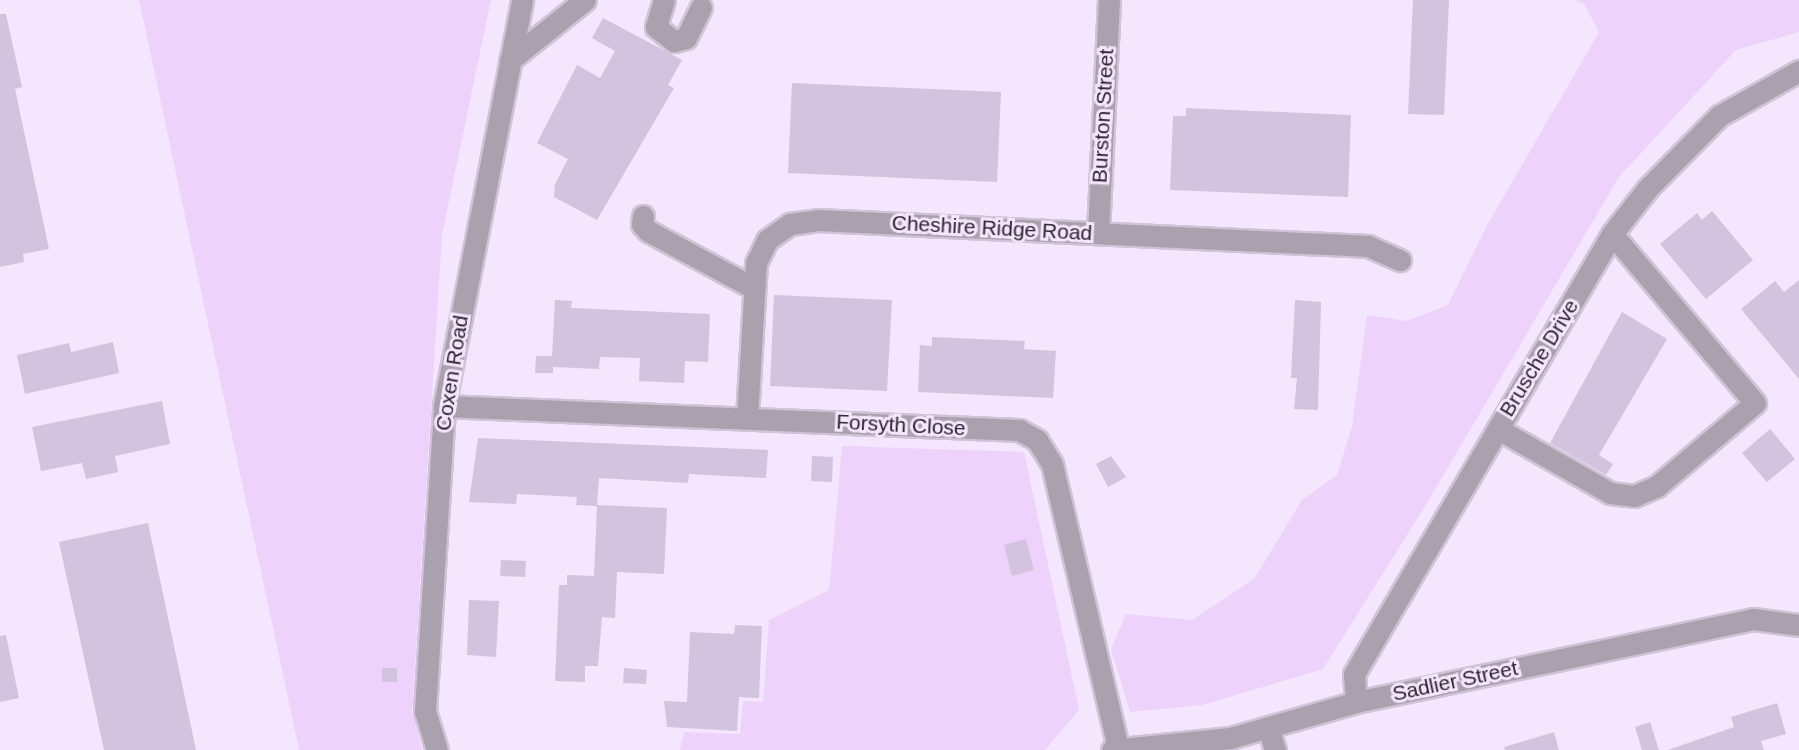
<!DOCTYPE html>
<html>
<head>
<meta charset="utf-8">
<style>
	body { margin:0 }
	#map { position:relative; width:1799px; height:750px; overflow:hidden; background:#f4e6fc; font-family:Arial,sans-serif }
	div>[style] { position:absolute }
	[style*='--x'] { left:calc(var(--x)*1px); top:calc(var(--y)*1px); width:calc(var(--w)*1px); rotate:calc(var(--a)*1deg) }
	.green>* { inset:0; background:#edd3fc }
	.building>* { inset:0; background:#d4c3de }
	.roads { filter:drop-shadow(2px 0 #d0c3d7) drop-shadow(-2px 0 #d0c3d7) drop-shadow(0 2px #d0c3d7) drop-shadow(0 -2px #d0c3d7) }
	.minor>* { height:21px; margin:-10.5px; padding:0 10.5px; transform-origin:10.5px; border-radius:10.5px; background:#a9a1ad }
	span { translate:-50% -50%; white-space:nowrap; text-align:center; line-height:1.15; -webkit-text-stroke:6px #f4e6fc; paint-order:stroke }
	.street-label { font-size:21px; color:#2b242f }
</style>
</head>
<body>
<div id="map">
	<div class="green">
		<div style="clip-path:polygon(139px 0,491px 0,442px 235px,412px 712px,422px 750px,299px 750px)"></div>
		<div style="clip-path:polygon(1576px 0,1799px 0,1799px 32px,1736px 50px,1619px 177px,1427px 503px,1323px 669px,1202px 705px,1130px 712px,1111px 649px,1126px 614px,1192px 620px,1254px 579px,1302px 500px,1337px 475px,1352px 426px,1367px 315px,1407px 321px,1448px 305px,1486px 227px,1599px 32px,1584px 4px)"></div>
		<div style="clip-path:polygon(842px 446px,1024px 452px,1079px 710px,1045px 750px,680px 750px,684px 732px,740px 734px,743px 701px,763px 702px,769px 620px,829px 590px)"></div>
	</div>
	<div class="building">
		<div style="clip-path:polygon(1413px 0,1449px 0,1444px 115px,1408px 114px)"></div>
		<div style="clip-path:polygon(0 14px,6px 14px,22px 87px,15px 89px,49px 249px,23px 254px,24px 262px,0 267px)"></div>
		<div style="clip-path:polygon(603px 18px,682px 60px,668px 85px,674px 88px,597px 220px,554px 197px,555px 184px,568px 159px,537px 143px,577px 65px,600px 78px,615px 51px,592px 38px)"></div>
		<div style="clip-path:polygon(792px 83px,1001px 92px,997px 182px,788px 173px)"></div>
		<div style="clip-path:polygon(1186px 108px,1351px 115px,1348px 197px,1170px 190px,1173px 116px,1186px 116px)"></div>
		<div style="clip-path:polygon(1712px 211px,1753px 260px,1706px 299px,1660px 244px,1697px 213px,1702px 220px)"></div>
		<div style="clip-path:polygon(1799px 280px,1799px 379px,1741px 309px,1775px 281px,1784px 292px)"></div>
		<div style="clip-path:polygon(774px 295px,892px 300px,887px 391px,770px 386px)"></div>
		<div style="clip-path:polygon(555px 300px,572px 301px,571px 308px,710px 314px,708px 362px,685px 361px,684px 383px,639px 381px,640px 358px,600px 357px,599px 369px,553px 367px,553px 373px,535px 373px,536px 356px,552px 356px)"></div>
		<div style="clip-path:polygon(1295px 300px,1321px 302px,1318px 410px,1294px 409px,1297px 378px,1291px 378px)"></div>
		<div style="clip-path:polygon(1622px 312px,1667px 339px,1599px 455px,1613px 464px,1606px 475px,1550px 443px)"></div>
		<div style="clip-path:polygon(932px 337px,1025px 341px,1024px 349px,1056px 351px,1053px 398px,918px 392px,920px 345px,932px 346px)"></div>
		<div style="clip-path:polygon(113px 342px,119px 373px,25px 394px,17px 355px,69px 343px,71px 352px)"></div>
		<div style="clip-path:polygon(162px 401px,170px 444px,115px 456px,118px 472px,86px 479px,82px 463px,41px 471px,32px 427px)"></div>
		<div style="clip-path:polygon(1770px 429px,1795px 459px,1767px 482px,1742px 453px)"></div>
		<div style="clip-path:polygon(478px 438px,768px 450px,766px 478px,689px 474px,688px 483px,599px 478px,597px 505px,667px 508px,664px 574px,617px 572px,615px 618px,602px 617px,598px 666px,585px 666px,585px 682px,555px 681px,559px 585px,567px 585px,567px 575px,594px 576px,597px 506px,576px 505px,577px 497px,517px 494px,516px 504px,469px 502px)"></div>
		<div style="clip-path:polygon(812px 456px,833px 457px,832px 482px,811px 481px)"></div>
		<div style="clip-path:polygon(1111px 456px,1126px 477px,1108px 487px,1096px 464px)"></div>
		<div style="clip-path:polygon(148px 523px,196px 750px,104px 750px,59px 542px)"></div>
		<div style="clip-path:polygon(1026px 539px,1034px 570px,1012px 576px,1004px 545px)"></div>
		<div style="clip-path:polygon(501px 560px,526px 561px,525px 577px,500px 576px)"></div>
		<div style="clip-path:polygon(469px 600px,499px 601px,496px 657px,467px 655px)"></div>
		<div style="clip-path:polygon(735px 625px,762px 626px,759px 698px,739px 697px,737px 731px,667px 727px,664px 701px,687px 702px,690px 632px,734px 634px)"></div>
		<div style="clip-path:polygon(6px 635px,19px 698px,0 702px,0 636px)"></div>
		<div style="clip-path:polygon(382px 668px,397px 668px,397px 682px,382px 682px)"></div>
		<div style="clip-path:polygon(624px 668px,647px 670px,646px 684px,623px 683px)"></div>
		<div style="clip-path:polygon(1777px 703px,1786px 734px,1761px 741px,1764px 750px,1668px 750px,1734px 727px,1731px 717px)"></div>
		<div style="clip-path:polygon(1650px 722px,1659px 750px,1642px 750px,1635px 727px)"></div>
		<div style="clip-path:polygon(1554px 732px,1559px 750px,1505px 750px,1504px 747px)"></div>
	</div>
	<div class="roads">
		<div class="minor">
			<div style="--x:664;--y:0;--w:28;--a:107"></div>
			<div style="--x:656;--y:27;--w:23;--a:38"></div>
			<div style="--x:674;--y:41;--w:12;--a:-14"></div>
			<div style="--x:686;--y:38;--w:34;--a:-64"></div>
			<div style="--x:510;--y:60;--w:96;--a:-38.7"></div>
			<div style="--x:643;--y:216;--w:8;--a:97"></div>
			<div style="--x:642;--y:224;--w:9;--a:49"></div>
			<div style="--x:648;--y:231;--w:120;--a:28.3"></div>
			<div style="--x:1098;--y:233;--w:233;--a:-87.3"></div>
			<div style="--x:444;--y:406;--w:576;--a:2.39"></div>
			<div style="--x:1019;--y:430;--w:21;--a:29"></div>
			<div style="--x:1037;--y:440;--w:28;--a:58"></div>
			<div style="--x:1052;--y:464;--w:292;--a:76.9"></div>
			<div style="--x:747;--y:418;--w:155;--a:-86.7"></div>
			<div style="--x:756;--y:263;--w:25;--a:-64"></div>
			<div style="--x:767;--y:240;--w:28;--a:-35"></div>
			<div style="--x:790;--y:224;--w:28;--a:-8"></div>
			<div style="--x:818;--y:220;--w:551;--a:2.71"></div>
			<div style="--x:1368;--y:246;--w:35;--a:24"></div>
			<div style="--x:1498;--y:429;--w:129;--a:29.7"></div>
			<div style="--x:1610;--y:493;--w:24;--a:7"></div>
			<div style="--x:1634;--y:496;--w:25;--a:-23"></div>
			<div style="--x:1657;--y:486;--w:128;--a:-40.3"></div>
			<div style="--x:1755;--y:403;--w:221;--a:-130.2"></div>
			<div style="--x:1356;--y:702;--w:28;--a:-94"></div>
			<div style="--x:1354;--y:674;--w:510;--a:-59.61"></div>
			<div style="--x:1612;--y:234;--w:58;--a:-52"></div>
			<div style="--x:1648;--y:188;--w:101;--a:-45.4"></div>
			<div style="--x:1719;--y:116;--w:92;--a:-29.4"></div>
			<div style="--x:1268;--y:727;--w:24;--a:73"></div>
			<div style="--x:437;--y:750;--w:41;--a:-107.1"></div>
			<div style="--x:425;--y:711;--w:306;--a:-86.4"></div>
			<div style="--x:444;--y:406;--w:413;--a:-79.1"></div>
			<div style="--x:1112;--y:750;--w:119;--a:-5.8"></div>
			<div style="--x:1230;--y:738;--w:131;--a:-15.9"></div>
			<div style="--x:1356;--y:702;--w:406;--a:-11.8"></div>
			<div style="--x:1753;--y:619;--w:46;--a:7.4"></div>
		</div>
	</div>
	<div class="street-label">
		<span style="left:1103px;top:116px;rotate:-87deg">Burston Street</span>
		<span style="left:992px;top:228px;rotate:3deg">Cheshire Ridge Road</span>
		<span style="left:1539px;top:358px;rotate:-59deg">Brusche Drive</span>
		<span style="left:452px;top:373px;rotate:-81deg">Coxen Road</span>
		<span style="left:901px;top:425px;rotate:3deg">Forsyth Close</span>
		<span style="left:1455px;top:681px;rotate:-12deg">Sadlier Street</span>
	</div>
</div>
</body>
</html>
